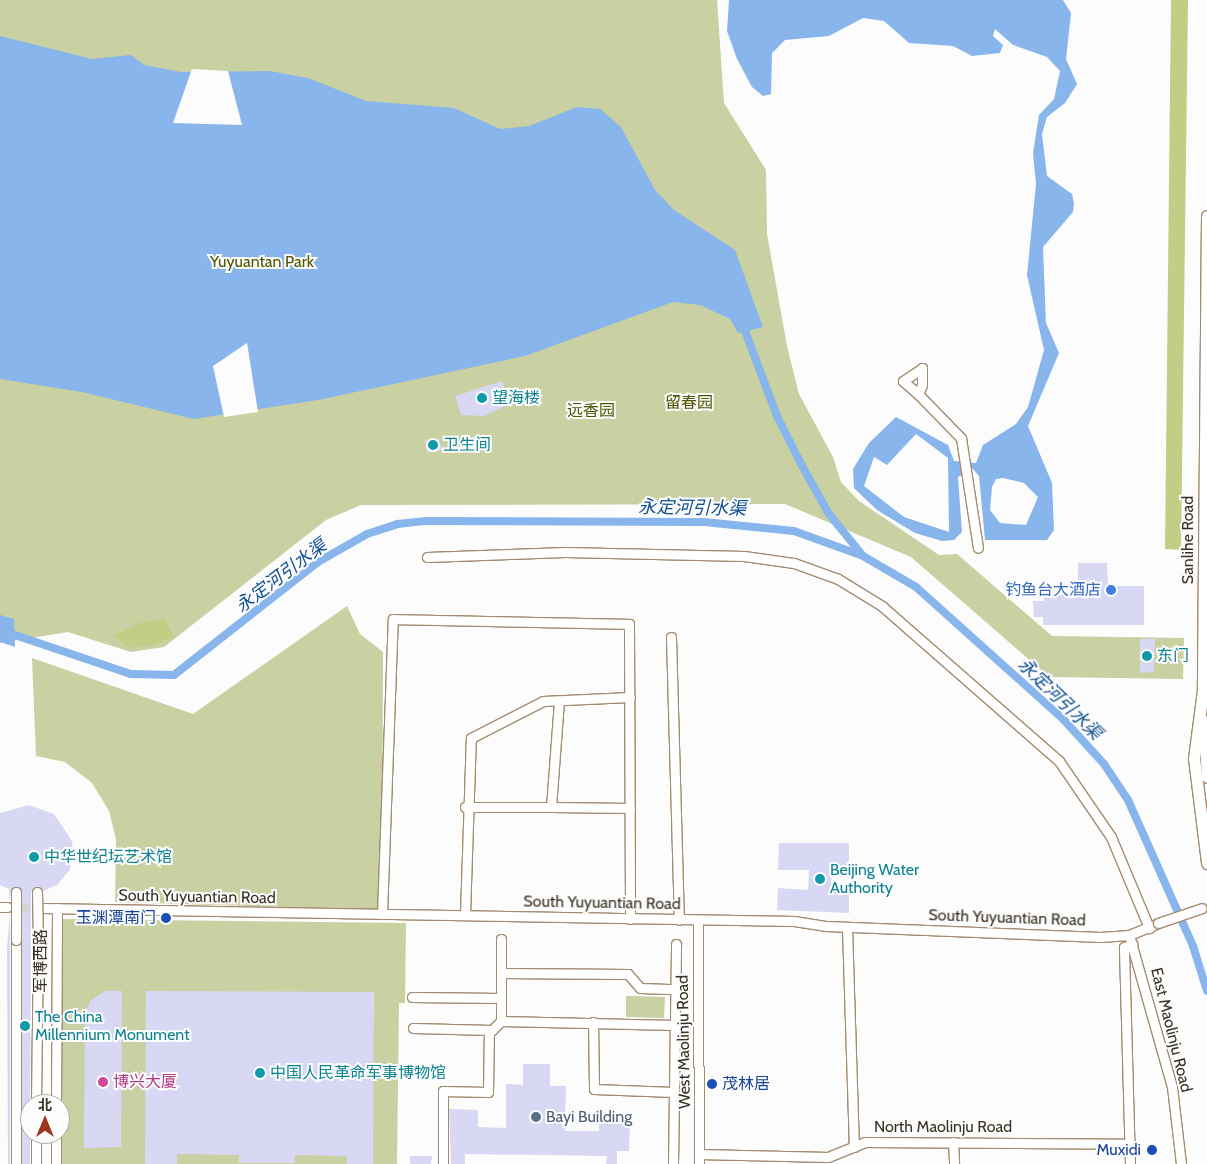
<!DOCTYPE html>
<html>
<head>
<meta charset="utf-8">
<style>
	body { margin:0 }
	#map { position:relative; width:1207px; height:1164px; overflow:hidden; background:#fcfcfc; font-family:Cabin,"Noto Sans SC",sans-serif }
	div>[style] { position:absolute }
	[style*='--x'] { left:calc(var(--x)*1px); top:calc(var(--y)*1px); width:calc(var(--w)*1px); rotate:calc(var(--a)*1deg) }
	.green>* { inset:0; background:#c9d0a1 }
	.forest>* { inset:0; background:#c2cd85 }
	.water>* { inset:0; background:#87b5ec }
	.pier>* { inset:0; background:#fcfcfc }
	.canal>* { height:8px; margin:-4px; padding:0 4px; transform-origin:4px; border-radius:4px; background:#87b5ec }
	.building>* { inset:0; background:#d8d8f4 }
	.minor-tunnel>* { height:9px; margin-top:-4.5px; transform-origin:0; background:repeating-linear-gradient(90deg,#d5d3d1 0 9px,transparent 0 13.5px) }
	.roads { filter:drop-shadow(1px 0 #a38b70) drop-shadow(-1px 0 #a38b70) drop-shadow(0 1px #a38b70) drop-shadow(0 -1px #a38b70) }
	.minor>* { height:9px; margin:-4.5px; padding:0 4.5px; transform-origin:4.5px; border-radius:4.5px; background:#fff }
	.major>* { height:11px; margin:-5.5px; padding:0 5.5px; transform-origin:5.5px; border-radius:5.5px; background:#fff }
	.bridges { filter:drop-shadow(1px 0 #a38b70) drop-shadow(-1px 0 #a38b70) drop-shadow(0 1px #a38b70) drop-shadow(0 -1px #a38b70) }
	.minor-bridge>* { height:9px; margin:-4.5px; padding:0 4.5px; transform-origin:4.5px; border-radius:4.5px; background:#fff }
	.dots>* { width:14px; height:14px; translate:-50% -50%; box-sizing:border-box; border:2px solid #fcfcfc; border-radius:50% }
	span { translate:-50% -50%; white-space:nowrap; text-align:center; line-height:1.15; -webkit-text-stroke:4px #fcfcfc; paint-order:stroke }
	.park-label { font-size:16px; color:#4e5600 }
	.culture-label { font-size:16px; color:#0d838f }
	.left { translate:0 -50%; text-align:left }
	.street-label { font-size:16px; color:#3a3125 }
	.shop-label { font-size:16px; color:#366cbe }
	.right { translate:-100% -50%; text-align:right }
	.transit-label { font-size:16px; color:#164399 }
	.hotel-label { font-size:16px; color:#b23c85 }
	.service-label { font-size:16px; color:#4e5e75 }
	.water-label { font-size:18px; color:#105092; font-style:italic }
	.north { position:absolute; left:20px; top:1094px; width:50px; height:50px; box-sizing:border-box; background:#fcfcfc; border:1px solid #aeaba6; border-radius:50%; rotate:0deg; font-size:14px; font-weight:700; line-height:20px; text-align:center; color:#3a3125 }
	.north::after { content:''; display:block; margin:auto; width:18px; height:22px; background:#9d341c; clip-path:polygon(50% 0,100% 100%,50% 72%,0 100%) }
</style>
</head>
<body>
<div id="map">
	<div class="green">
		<div style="clip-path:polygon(0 0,717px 0,724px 103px,766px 170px,767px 234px,787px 346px,799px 394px,833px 457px,841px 482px,859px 501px,939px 555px,957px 554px,1052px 636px,1184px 638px,1183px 679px,1049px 677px,911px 557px,785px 504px,361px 505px,326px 520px,164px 647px,131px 652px,68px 632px,0 643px)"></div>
		<div style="clip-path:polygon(347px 606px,360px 634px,383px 652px,382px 910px,115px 902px,116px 839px,109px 811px,92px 783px,65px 762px,36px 756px,32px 658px,193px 714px)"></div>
		<div style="clip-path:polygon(61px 919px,406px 923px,405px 1003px,399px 1003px,397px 1164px,58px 1164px)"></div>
		<div style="clip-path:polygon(626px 996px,665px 997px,664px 1018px,626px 1017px)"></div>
	</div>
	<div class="forest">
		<div style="clip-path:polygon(1171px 0,1188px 0,1181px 550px,1165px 549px)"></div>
		<div style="clip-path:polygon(165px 618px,174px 637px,155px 645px,129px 648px,114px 635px,140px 623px)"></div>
	</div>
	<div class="water">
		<div style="clip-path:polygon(evenodd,729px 0,1063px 0,1071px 13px,1066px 59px,1077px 84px,1065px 103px,1047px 117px,1042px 134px,1047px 176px,1072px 194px,1074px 203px,1073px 212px,1043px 247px,1046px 323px,1059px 353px,1028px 426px,1052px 483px,1054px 530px,1047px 540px,985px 540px,979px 476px,973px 469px,958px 477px,962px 532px,954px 540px,942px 541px,915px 533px,877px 510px,854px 488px,853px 469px,869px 443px,896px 417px,948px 445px,954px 461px,976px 463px,983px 445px,1016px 424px,1028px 407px,1044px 350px,1027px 275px,1036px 184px,1033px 153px,1039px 115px,1054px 99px,1060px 71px,1047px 57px,1013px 45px,995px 29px,993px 36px,1003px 45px,1000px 53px,972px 56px,953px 46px,909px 43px,884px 21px,863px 18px,829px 36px,785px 40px,772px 53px,771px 94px,763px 96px,752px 87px,737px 59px,727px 31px,729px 0,916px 434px,948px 458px,949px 532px,904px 517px,864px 486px,874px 457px,887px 465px,916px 434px,729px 0,1003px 478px,1024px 483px,1038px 497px,1026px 525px,1000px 523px,990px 510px,992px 487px,996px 479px,1003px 478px)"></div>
		<div style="clip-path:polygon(0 36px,92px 59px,131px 55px,144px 65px,181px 72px,270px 71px,308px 78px,366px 101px,454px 108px,500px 129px,529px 126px,577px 107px,600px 109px,621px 127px,655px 190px,674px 210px,735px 250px,763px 327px,738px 333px,730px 319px,700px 305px,673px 302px,525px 356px,318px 400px,194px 419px,82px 392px,0 379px)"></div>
		<div style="clip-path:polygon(0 615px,14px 619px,15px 647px,0 642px)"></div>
	</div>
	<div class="pier">
		<div style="clip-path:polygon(192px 69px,228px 71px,242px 125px,173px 123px)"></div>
		<div style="clip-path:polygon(247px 343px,258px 412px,224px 417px,213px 366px)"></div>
	</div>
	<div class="canal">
		<div style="--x:745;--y:331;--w:91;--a:69.4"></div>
		<div style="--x:777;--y:416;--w:54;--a:63.4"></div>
		<div style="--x:801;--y:464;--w:57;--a:60.8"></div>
		<div style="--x:829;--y:514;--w:54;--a:51"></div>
		<div style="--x:0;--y:630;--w:138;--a:18.6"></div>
		<div style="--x:131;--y:674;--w:43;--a:1.3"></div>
		<div style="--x:174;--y:675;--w:183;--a:-38.1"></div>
		<div style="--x:318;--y:562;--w:56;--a:-29.7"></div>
		<div style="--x:367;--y:534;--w:32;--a:-18"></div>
		<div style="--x:397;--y:524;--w:30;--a:-6"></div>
		<div style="--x:427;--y:521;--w:277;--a:0.2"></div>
		<div style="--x:704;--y:522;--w:90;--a:5.7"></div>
		<div style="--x:794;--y:531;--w:73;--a:19.9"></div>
		<div style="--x:863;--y:556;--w:61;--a:30.3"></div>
		<div style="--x:916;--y:587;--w:199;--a:41.9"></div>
		<div style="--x:1064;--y:720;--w:59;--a:47.7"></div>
		<div style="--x:1104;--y:764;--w:43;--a:56.3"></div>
		<div style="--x:1128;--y:800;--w:160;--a:66"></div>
		<div style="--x:1193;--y:946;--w:47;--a:72.7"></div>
	</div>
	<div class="building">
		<div style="clip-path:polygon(502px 381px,509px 400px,504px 402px,505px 406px,484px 416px,461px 415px,455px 396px)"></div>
		<div style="clip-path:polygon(439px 438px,442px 450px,427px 453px,425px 441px)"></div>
		<div style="clip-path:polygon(1078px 563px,1107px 563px,1108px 586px,1144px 586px,1144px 625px,1043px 625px,1043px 617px,1034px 617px,1033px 601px,1044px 601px,1044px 595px,1078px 595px)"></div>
		<div style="clip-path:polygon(1140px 639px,1155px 639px,1154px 672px,1140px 673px)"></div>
		<div style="clip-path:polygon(29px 805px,54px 814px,72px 841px,73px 855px,69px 871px,57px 885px,43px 891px,36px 886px,31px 892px,30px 1164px,22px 1164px,22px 892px,12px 887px,9px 901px,9px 889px,0 885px,0 813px)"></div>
		<div style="clip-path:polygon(779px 843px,849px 843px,849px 870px,831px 870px,831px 890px,849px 890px,849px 913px,777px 910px,778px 888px,808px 890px,809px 870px,778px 870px)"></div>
		<div style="clip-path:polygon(10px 913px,10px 1164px,8px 1164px,7px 948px)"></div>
		<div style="clip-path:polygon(105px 991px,122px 991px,121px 1147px,84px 1148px,85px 1016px,90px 1001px)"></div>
		<div style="clip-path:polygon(146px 991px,374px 992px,373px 1164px,347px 1164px,347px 1156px,295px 1155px,295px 1163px,239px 1163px,239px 1155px,177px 1154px,177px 1164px,145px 1164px)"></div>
		<div style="clip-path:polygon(523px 1064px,550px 1064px,550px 1086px,566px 1086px,565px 1131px,599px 1131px,599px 1113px,623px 1113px,622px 1121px,630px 1121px,629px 1151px,617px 1151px,617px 1164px,606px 1164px,607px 1156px,465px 1154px,465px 1164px,451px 1164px,449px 1109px,478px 1110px,478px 1127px,506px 1128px,506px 1084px,523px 1085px)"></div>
		<div style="clip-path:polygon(410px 1156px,432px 1156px,431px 1164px,410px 1164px)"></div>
	</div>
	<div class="minor-tunnel">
		<div style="--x:7;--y:907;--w:35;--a:2"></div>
	</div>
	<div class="roads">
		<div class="minor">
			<div style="--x:922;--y:368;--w:17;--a:90"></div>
			<div style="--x:922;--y:385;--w:10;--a:114"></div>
			<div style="--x:918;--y:394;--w:20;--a:-139"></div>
			<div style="--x:903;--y:381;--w:23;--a:-34"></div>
			<div style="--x:918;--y:394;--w:62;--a:45.7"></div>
			<div style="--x:961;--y:438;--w:111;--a:81.2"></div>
			<div style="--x:427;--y:557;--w:138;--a:-2.1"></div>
			<div style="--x:565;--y:552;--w:179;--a:1.3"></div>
			<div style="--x:744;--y:556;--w:50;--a:8"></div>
			<div style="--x:794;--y:563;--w:47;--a:20"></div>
			<div style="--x:838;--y:579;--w:52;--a:31.5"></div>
			<div style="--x:882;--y:606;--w:235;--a:41.2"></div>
			<div style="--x:1059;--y:761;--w:92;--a:55.6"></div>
			<div style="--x:1111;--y:837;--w:99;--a:67.3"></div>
			<div style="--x:671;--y:637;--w:283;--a:88.4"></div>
			<div style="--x:465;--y:807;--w:86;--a:0"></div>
			<div style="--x:551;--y:807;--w:106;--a:-85.7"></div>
			<div style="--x:551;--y:807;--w:79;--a:0.7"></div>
			<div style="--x:0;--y:907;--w:7;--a:0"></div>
			<div style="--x:42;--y:908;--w:752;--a:0.99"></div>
			<div style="--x:794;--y:921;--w:33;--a:9"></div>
			<div style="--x:827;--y:926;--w:274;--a:2.3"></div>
			<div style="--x:1101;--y:937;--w:28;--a:-4"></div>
			<div style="--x:1129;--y:935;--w:31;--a:-22"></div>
			<div style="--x:382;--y:914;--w:295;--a:-87.9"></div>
			<div style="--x:393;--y:619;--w:236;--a:1.2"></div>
			<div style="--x:629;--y:624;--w:295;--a:89.8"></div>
			<div style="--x:465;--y:915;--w:177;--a:-88.1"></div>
			<div style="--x:471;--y:738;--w:81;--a:-27.2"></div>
			<div style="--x:543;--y:701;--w:87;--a:-2.6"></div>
			<div style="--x:698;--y:920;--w:244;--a:89.8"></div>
			<div style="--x:847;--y:927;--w:220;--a:88.2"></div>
			<div style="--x:1129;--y:935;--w:158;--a:74.2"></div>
			<div style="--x:1172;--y:1087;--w:78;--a:83.3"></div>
			<div style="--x:501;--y:939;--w:82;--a:90"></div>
			<div style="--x:501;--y:1021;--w:174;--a:1.3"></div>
			<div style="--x:16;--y:940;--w:224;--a:90"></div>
			<div style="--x:501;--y:973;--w:127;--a:0.5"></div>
			<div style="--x:628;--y:974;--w:18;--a:49"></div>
			<div style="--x:640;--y:988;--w:36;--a:2"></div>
			<div style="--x:412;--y:997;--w:89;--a:0.6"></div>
			<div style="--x:593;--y:1022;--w:67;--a:89.1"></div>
			<div style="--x:594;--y:1089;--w:80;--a:2.1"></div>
			<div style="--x:413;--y:1028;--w:79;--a:1.5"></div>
			<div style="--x:492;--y:1030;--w:13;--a:-45"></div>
			<div style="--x:36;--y:1104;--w:164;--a:-89.3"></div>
			<div style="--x:56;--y:1104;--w:196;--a:-89.7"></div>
			<div style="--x:953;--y:1142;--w:22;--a:87"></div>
			<div style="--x:699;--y:1154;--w:129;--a:1.3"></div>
			<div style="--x:828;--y:1157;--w:40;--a:-22"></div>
			<div style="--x:865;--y:1142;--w:265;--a:0.4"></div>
			<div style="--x:36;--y:1164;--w:30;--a:-90"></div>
			<div style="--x:56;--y:1164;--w:30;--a:-90"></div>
			<div style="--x:443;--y:1164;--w:73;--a:-90"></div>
			<div style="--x:443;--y:1091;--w:45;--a:1.3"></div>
			<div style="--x:488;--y:1092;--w:62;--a:-89.1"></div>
			<div style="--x:673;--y:1164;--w:220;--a:-89.2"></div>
			<div style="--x:1130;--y:1164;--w:217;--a:-91.6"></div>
			<div style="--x:1124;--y:947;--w:9;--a:-18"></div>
		</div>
		<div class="major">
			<div style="--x:1207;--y:216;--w:474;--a:90.5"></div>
			<div style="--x:1203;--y:690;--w:69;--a:97.5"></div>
			<div style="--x:1194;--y:758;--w:106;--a:82.9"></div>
			<div style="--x:1204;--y:721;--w:56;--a:86.9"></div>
		</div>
	</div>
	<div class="bridges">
		<div class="minor-bridge">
			<div style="--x:37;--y:892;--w:48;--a:88.8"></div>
			<div style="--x:1158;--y:923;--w:46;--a:-18.8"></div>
			<div style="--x:16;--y:940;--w:48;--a:-90"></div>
		</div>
	</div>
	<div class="dots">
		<div style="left:482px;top:398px;background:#0f9aa8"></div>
		<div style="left:433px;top:445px;background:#0f9aa8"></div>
		<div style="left:1111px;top:590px;background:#3f7fe0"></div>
		<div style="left:1147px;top:656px;background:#0f9aa8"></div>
		<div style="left:34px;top:857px;background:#0f9aa8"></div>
		<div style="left:820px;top:879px;background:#0f9aa8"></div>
		<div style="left:166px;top:918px;background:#1a4fb4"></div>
		<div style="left:25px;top:1026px;background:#0f9aa8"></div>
		<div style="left:260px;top:1073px;background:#0f9aa8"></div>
		<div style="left:103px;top:1082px;background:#d1479c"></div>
		<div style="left:712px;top:1084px;background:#1a4fb4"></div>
		<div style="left:536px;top:1117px;background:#5c6f8a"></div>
		<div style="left:1152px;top:1150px;background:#1a4fb4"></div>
	</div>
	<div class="park-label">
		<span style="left:262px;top:262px">Yuyuantan Park</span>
		<span style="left:689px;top:403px">留春园</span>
		<span style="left:591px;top:411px">远香园</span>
	</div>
	<div class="culture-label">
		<span class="left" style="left:492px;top:398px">望海楼</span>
		<span class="left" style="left:443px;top:445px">卫生间</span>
		<span class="left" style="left:1157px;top:656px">东门</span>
		<span class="left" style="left:44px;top:857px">中华世纪坛艺术馆</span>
		<span class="left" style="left:830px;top:879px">Beijing Water<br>Authority</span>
		<span class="left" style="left:35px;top:1026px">The China<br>Millennium Monument</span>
		<span class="left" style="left:270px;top:1073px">中国人民革命军事博物馆</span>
	</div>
	<div class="street-label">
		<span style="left:1188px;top:540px;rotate:-90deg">Sanlihe Road</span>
		<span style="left:197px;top:897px;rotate:1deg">South Yuyuantian Road</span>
		<span style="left:602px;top:903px;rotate:1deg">South Yuyuantian Road</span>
		<span style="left:1007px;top:918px;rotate:2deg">South Yuyuantian Road</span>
		<span style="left:41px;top:961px;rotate:-90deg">军博西路</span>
		<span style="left:1171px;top:1030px;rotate:76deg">East Maolinju Road</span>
		<span style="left:684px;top:1042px;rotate:-91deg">West Maolinju Road</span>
		<span style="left:943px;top:1127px">North Maolinju Road</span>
	</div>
	<div class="shop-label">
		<span class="right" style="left:1101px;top:590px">钓鱼台大酒店</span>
	</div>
	<div class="transit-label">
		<span class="right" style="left:156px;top:918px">玉渊潭南门</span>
		<span class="left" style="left:722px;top:1084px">茂林居</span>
		<span class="right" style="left:1141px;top:1150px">Muxidi</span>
	</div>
	<div class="hotel-label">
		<span class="left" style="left:113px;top:1082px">博兴大厦</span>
	</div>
	<div class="service-label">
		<span class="left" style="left:546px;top:1117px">Bayi Building</span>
	</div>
	<div class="water-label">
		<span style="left:692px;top:508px;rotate:1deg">永定河引水渠</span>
		<span style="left:281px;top:576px;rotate:-37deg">永定河引水渠</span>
		<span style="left:1060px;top:699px;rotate:44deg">永定河引水渠</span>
	</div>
	<div class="north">北</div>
</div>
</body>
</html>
